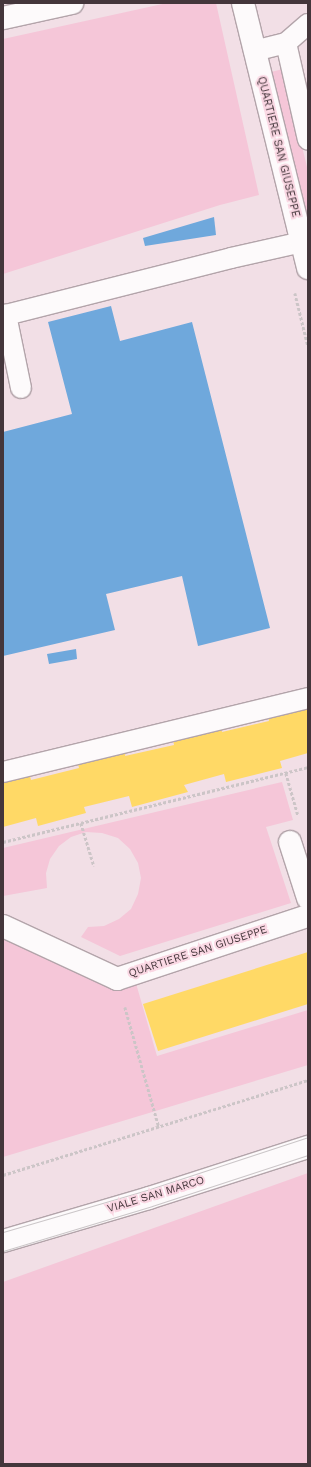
<!DOCTYPE html>
<html>
<head>
<meta charset="utf-8">
<style>
	body { margin:0 }
	#map { position:relative; width:311px; height:1467px; overflow:hidden; background:#f2dfe6; font-family:"Work Sans",sans-serif }
	div>[style] { position:absolute }
	[style*='--x'] { left:calc(var(--x)*1px); top:calc(var(--y)*1px); width:calc(var(--w)*1px); rotate:calc(var(--a)*1deg) }
	.green>* { inset:0; background:#f5c6d8 }
	.homes>* { inset:0; background:#ffd966 }
	.schools>* { inset:0; background:#6fa8dc }
	.path>* { height:2.5px; margin-top:-1.25px; transform-origin:0; background:repeating-linear-gradient(90deg,#ccc5c7 0 3px,transparent 0 5px) }
	.roads { filter:drop-shadow(1px 0 #b3a4aa) drop-shadow(-1px 0 #b3a4aa) drop-shadow(0 1px #b3a4aa) drop-shadow(0 -1px #b3a4aa) }
	.lane>* { height:20px; margin:-10px; padding:0 10px; transform-origin:10px; border-radius:10px; background:#fdfafb }
	.street>* { height:22px; margin:-11px; padding:0 11px; transform-origin:11px; border-radius:11px; background:#fdfafb }
	.secondary>* { height:22px; margin:-11px; padding:0 11px; transform-origin:11px; border-radius:11px; background:#fdfafb }
	.tram>* { height:1px; margin:-0.5px; padding:0 0.5px; transform-origin:0.5px; border-radius:0.5px; background:#cbc6c8 }
	span { translate:-50% -50%; white-space:nowrap; text-align:center; line-height:1.15; -webkit-text-stroke:4px #fad7e3; paint-order:stroke }
	.street-label { font-size:11px; color:#44363b }
	.frame { position:absolute; inset:0; border:4px solid #44363b; pointer-events:none }
</style>
</head>
<body>
<div id="map">
	<div class="green">
		<div style="clip-path:polygon(167px 3px,216px 3px,259px 195px,220px 205px,3px 274px,3px 39px)"></div>
		<div style="clip-path:polygon(283px 69px,308px 171px,308px 223px,271px 72px)"></div>
		<div style="clip-path:polygon(282px 782px,293px 820px,266px 827px,291px 903px,120px 956px,81px 937px,88px 927px,104px 926px,119px 919px,131px 909px,138px 894px,141px 878px,138px 863px,130px 849px,118px 838px,102px 833px,86px 832px,71px 837px,59px 846px,50px 859px,46px 873px,47px 888px,3px 896px,3px 848px)"></div>
		<div style="clip-path:polygon(3px 934px,135px 980px,157px 1056px,308px 1010px,308px 1065px,3px 1157px)"></div>
		<div style="clip-path:polygon(308px 1173px,308px 1464px,3px 1464px,3px 1282px)"></div>
	</div>
	<div class="homes">
		<div style="clip-path:polygon(308px 703px,308px 753px,280px 761px,282px 768px,226px 782px,224px 774px,184px 785px,188px 792px,132px 807px,129px 796px,84px 807px,86px 813px,38px 826px,36px 818px,3px 827px,3px 779px,29px 772px,31px 780px,79px 768px,77px 760px,127px 747px,125px 756px,174px 745px,172px 735px,220px 724px,222px 732px,269px 721px,267px 712px)"></div>
		<div style="clip-path:polygon(308px 952px,308px 1004px,158px 1051px,143px 1004px)"></div>
	</div>
	<div class="schools">
		<div style="clip-path:polygon(214px 217px,216px 235px,145px 246px,143px 238px)"></div>
		<div style="clip-path:polygon(111px 306px,120px 341px,192px 322px,270px 628px,198px 646px,182px 576px,106px 594px,115px 630px,3px 656px,3px 432px,72px 414px,48px 322px)"></div>
		<div style="clip-path:polygon(76px 649px,77px 659px,49px 664px,47px 654px)"></div>
	</div>
	<div class="path">
		<div style="--x:295;--y:293;--w:55;--a:76.2"></div>
		<div style="--x:286;--y:773;--w:44;--a:74.1"></div>
		<div style="--x:81;--y:823;--w:45;--a:73.2"></div>
		<div style="--x:3;--y:842;--w:314;--a:-13.8"></div>
		<div style="--x:125;--y:1007;--w:125;--a:74.2"></div>
		<div style="--x:3;--y:1175;--w:319;--a:-17.3"></div>
	</div>
	<div class="roads">
		<div class="lane">
			<div style="--x:286;--y:43;--w:99;--a:77.2"></div>
			<div style="--x:254;--y:51;--w:33;--a:-14"></div>
			<div style="--x:286;--y:43;--w:29;--a:-41"></div>
			<div style="--x:21;--y:388;--w:75;--a:-101.6"></div>
			<div style="--x:6;--y:315;--w:232;--a:-14.2"></div>
			<div style="--x:231;--y:258;--w:73;--a:-12.7"></div>
			<div style="--x:3;--y:772;--w:314;--a:-13.6"></div>
		</div>
		<div class="street">
			<div style="--x:243;--y:3;--w:273;--a:76.2"></div>
			<div style="--x:3;--y:18;--w:71;--a:-12.3"></div>
			<div style="--x:290;--y:842;--w:59;--a:72.2"></div>
			<div style="--x:3;--y:926;--w:126;--a:24.9"></div>
			<div style="--x:117;--y:979;--w:201;--a:-18.3"></div>
		</div>
		<div class="secondary">
			<div style="--x:3;--y:1241;--w:152;--a:-16.4"></div>
			<div style="--x:149;--y:1198;--w:167;--a:-17.8"></div>
		</div>
	</div>
	<div class="tram">
		<div style="--x:3;--y:1232;--w:150;--a:-16.3"></div>
		<div style="--x:147;--y:1190;--w:169;--a:-18.2"></div>
		<div style="--x:3;--y:1251;--w:156;--a:-16.8"></div>
		<div style="--x:152;--y:1206;--w:164;--a:-18.1"></div>
	</div>
	<div class="street-label">
		<span style="left:278px;top:147px;rotate:76deg">QUARTIERE SAN GIUSEPPE</span>
		<span style="left:198px;top:952px;rotate:-18deg">QUARTIERE SAN GIUSEPPE</span>
		<span style="left:156px;top:1195px;rotate:-17deg">VIALE SAN MARCO</span>
	</div>
	<div class="frame"></div>
</div>
</body>
</html>
